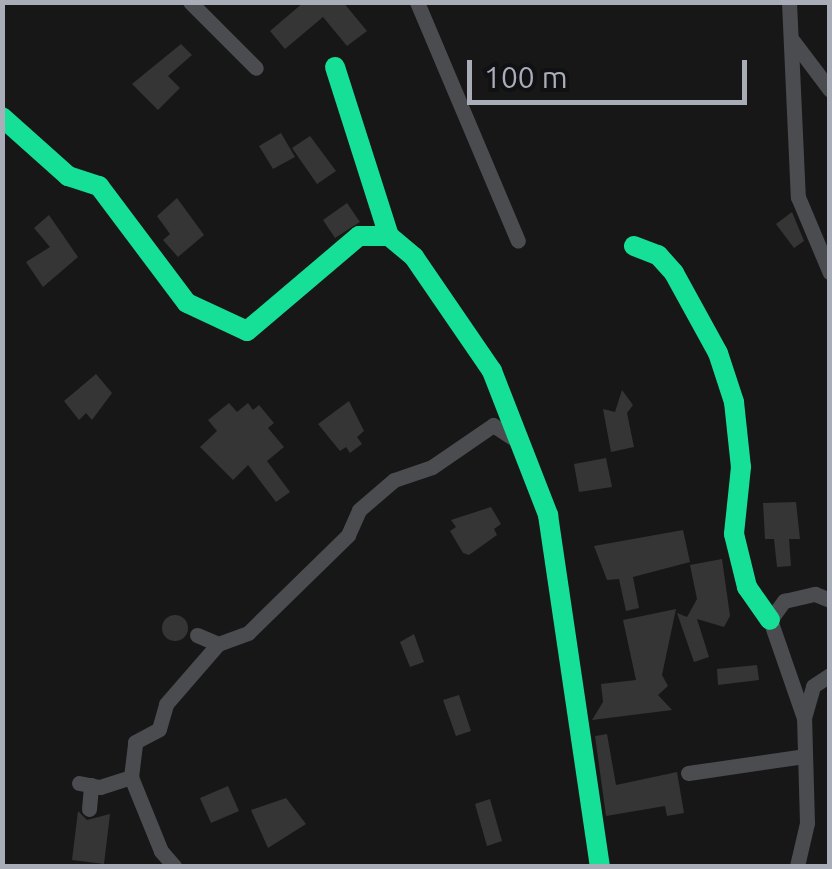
<!DOCTYPE html>
<html>
<head>
<meta charset="utf-8">
<style>
	body { margin:0 }
	#map { position:relative; width:832px; height:869px; overflow:hidden; background:#171717; font-family:Ubuntu,sans-serif }
	div>[style] { position:absolute }
	[style*='--x'] { left:calc(var(--x)*1px); top:calc(var(--y)*1px); width:calc(var(--w)*1px); rotate:calc(var(--a)*1deg) }
	.building>* { inset:0; background:#353536 }
	.round { border-radius:50% }
	.street>* { height:15px; margin:-7.5px; padding:0 7.5px; transform-origin:7.5px; border-radius:7.5px; background:#4b4c50 }
	.fast>* { height:20px; margin:-10px; padding:0 10px; transform-origin:10px; border-radius:10px; background:#16e098 }
	span { translate:-50% -50%; white-space:nowrap; text-align:center; line-height:1.15; -webkit-text-stroke:8px #111113; paint-order:stroke }
	.frame { position:absolute; inset:0; border:5px solid #a8adb8; pointer-events:none }
	.scale { position:absolute; left:467px; top:60px; width:280px; height:45px; box-sizing:border-box; border:5px solid #a8adb8; border-top:0; padding-left:12px; font-size:30px; line-height:35px; white-space:nowrap; color:#a8adb8; -webkit-text-stroke:8px #111113; paint-order:stroke }
</style>
</head>
<body>
<div id="map">
	<div class="building">
		<div style="clip-path:polygon(304px 2px,343px 2px,367px 31px,347px 46px,323px 17px,285px 49px,270px 31px)"></div>
		<div style="clip-path:polygon(181px 44px,192px 55px,168px 76px,180px 88px,158px 110px,132px 84px)"></div>
		<div style="clip-path:polygon(281px 133px,295px 157px,273px 169px,259px 146px)"></div>
		<div style="clip-path:polygon(310px 136px,336px 171px,317px 184px,292px 148px)"></div>
		<div style="clip-path:polygon(177px 198px,204px 235px,178px 257px,163px 240px,170px 234px,157px 216px)"></div>
		<div style="clip-path:polygon(347px 203px,360px 222px,335px 238px,323px 220px)"></div>
		<div style="clip-path:polygon(792px 212px,804px 241px,794px 248px,776px 224px)"></div>
		<div style="clip-path:polygon(49px 215px,78px 257px,43px 287px,26px 262px,50px 247px,34px 228px)"></div>
		<div style="clip-path:polygon(96px 374px,112px 393px,92px 420px,86px 413px,79px 420px,64px 401px)"></div>
		<div style="clip-path:polygon(622px 390px,633px 405px,627px 413px,634px 447px,611px 452px,603px 409px,615px 412px)"></div>
		<div style="clip-path:polygon(349px 401px,364px 431px,357px 437px,362px 444px,350px 453px,346px 447px,340px 451px,318px 424px)"></div>
		<div style="clip-path:polygon(229px 403px,237px 412px,248px 403px,253px 410px,259px 405px,274px 423px,268px 428px,284px 447px,267px 461px,290px 492px,276px 502px,248px 465px,233px 480px,200px 447px,217px 431px,208px 420px)"></div>
		<div style="clip-path:polygon(606px 458px,612px 487px,579px 492px,574px 464px)"></div>
		<div style="clip-path:polygon(796px 502px,800px 539px,789px 539px,791px 566px,777px 567px,774px 539px,765px 539px,763px 503px)"></div>
		<div style="clip-path:polygon(491px 507px,501px 524px,494px 529px,497px 535px,469px 555px,463px 553px,450px 531px,456px 527px,451px 520px)"></div>
		<div style="clip-path:polygon(683px 530px,690px 562px,633px 577px,639px 608px,626px 611px,619px 579px,607px 580px,594px 546px)"></div>
		<div style="clip-path:polygon(722px 559px,730px 616px,724px 627px,697px 619px,709px 657px,694px 662px,677px 613px,687px 617px,697px 599px,690px 565px)"></div>
		<div style="clip-path:polygon(676px 609px,662px 675px,668px 686px,658px 695px,672px 710px,592px 720px,603px 702px,601px 684px,636px 680px,623px 620px)"></div>
		<div class="round" style="left:162px;top:615px;width:26px;height:26px"></div>
		<div style="clip-path:polygon(414px 634px,424px 662px,410px 667px,400px 642px)"></div>
		<div style="clip-path:polygon(757px 665px,759px 680px,718px 685px,717px 669px)"></div>
		<div style="clip-path:polygon(459px 695px,471px 731px,456px 736px,443px 700px)"></div>
		<div style="clip-path:polygon(607px 734px,616px 785px,677px 772px,684px 813px,667px 816px,665px 806px,606px 816px,595px 736px)"></div>
		<div style="clip-path:polygon(228px 786px,239px 811px,211px 823px,200px 798px)"></div>
		<div style="clip-path:polygon(286px 798px,306px 824px,268px 848px,251px 810px)"></div>
		<div style="clip-path:polygon(490px 799px,502px 841px,487px 846px,475px 804px)"></div>
		<div style="clip-path:polygon(78px 811px,87px 820px,110px 814px,104px 864px,72px 860px)"></div>
	</div>
	<div class="street">
		<div style="--x:190;--y:2;--w:93;--a:45"></div>
		<div style="--x:417;--y:2;--w:259;--a:67.1"></div>
		<div style="--x:789;--y:2;--w:195;--a:87.4"></div>
		<div style="--x:798;--y:197;--w:82;--a:67.2"></div>
		<div style="--x:793;--y:41;--w:61;--a:52.9"></div>
		<div style="--x:197;--y:635;--w:23;--a:23"></div>
		<div style="--x:218;--y:644;--w:32;--a:-20"></div>
		<div style="--x:248;--y:633;--w:140;--a:-44.4"></div>
		<div style="--x:348;--y:535;--w:27;--a:-66"></div>
		<div style="--x:359;--y:510;--w:46;--a:-40.6"></div>
		<div style="--x:394;--y:480;--w:40;--a:-18.9"></div>
		<div style="--x:432;--y:467;--w:74;--a:-34.5"></div>
		<div style="--x:493;--y:425;--w:33;--a:33"></div>
		<div style="--x:804;--y:718;--w:33;--a:-74"></div>
		<div style="--x:813;--y:686;--w:20;--a:-33"></div>
		<div style="--x:688;--y:773;--w:117;--a:-8.3"></div>
		<div style="--x:79;--y:783;--w:21;--a:11"></div>
		<div style="--x:100;--y:787;--w:33;--a:-18"></div>
		<div style="--x:89;--y:809;--w:24;--a:-85"></div>
		<div style="--x:174;--y:866;--w:20;--a:-131"></div>
		<div style="--x:161;--y:851;--w:80;--a:-112.1"></div>
		<div style="--x:131;--y:777;--w:35;--a:-83"></div>
		<div style="--x:135;--y:742;--w:27;--a:-28"></div>
		<div style="--x:159;--y:729;--w:26;--a:-74"></div>
		<div style="--x:166;--y:704;--w:79;--a:-49.1"></div>
		<div style="--x:797;--y:866;--w:44;--a:-76.9"></div>
		<div style="--x:807;--y:823;--w:105;--a:-91.6"></div>
		<div style="--x:804;--y:718;--w:104;--a:-109.1"></div>
		<div style="--x:770;--y:620;--w:24;--a:-54"></div>
		<div style="--x:784;--y:601;--w:32;--a:-13"></div>
		<div style="--x:815;--y:594;--w:16;--a:22"></div>
	</div>
	<div class="fast">
		<div style="--x:335;--y:67;--w:177;--a:72.3"></div>
		<div style="--x:389;--y:236;--w:33;--a:40"></div>
		<div style="--x:414;--y:257;--w:138;--a:55.6"></div>
		<div style="--x:492;--y:371;--w:155;--a:68.7"></div>
		<div style="--x:548;--y:515;--w:355;--a:81.6"></div>
		<div style="--x:2;--y:117;--w:89;--a:41.8"></div>
		<div style="--x:68;--y:176;--w:33;--a:18"></div>
		<div style="--x:99;--y:186;--w:146;--a:53.1"></div>
		<div style="--x:187;--y:303;--w:66;--a:25"></div>
		<div style="--x:247;--y:331;--w:147;--a:-40.3"></div>
		<div style="--x:359;--y:236;--w:30;--a:0"></div>
		<div style="--x:634;--y:246;--w:26;--a:21"></div>
		<div style="--x:658;--y:255;--w:24;--a:48"></div>
		<div style="--x:674;--y:273;--w:91;--a:61.2"></div>
		<div style="--x:718;--y:353;--w:52;--a:71.9"></div>
		<div style="--x:734;--y:402;--w:65;--a:83.9"></div>
		<div style="--x:741;--y:467;--w:67;--a:96"></div>
		<div style="--x:734;--y:534;--w:55;--a:76.2"></div>
		<div style="--x:747;--y:587;--w:40;--a:55.1"></div>
	</div>
	<div class="frame"></div>
	<div class="scale">100 m</div>
</div>
</body>
</html>
